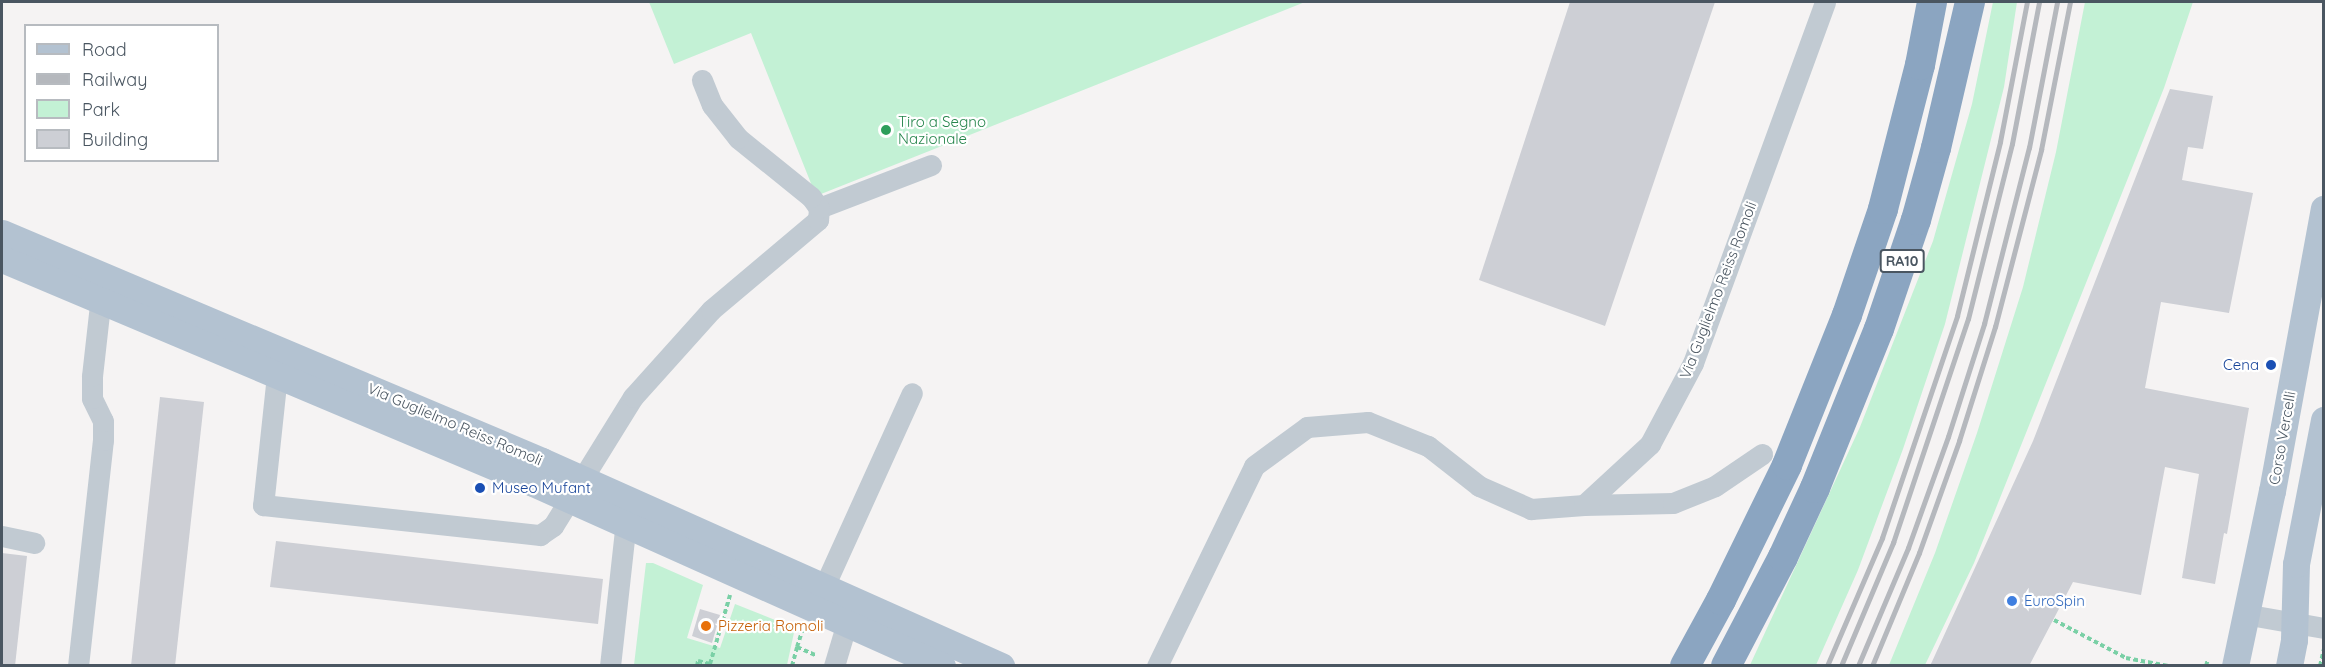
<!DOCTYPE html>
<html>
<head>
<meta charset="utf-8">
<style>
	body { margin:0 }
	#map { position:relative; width:2325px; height:667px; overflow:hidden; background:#f5f3f3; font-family:Quicksand,sans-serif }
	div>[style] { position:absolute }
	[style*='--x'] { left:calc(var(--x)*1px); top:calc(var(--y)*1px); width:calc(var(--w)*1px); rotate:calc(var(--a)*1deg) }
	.green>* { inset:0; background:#c3f1d5 }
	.building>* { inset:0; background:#cdcfd5 }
	.path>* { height:4px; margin-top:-2px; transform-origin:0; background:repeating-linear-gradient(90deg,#7ad0a6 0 4.5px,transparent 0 7.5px) }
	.minor>* { height:21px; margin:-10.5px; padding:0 10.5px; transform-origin:10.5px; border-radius:10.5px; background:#c1cad2 }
	.major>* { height:27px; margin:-13.5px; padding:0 13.5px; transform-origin:13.5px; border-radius:13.5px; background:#b3c2d1 }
	.highway>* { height:30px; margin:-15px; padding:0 15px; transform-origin:15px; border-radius:15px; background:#8ba5c1 }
	.rail>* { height:4.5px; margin:-2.25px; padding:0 2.25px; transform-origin:2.25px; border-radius:2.25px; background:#b5b8bd }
	.dots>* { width:16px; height:16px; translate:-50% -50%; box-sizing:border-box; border:3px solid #fff; border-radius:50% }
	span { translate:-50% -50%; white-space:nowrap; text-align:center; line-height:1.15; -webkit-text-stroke:4.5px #fff; paint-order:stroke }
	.shield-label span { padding:2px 4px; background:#fff; border:2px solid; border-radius:4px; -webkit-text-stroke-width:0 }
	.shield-label { font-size:14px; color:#4a5661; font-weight:700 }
	.leisure-label { font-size:15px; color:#27864d }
	.left { translate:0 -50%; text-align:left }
	.street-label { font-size:15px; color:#4a5661 }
	.transit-label { font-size:15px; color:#164399 }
	.right { translate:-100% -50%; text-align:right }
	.shop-label { font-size:15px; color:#366cbe }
	.food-label { font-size:15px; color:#c56008 }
	.frame { position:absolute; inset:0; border:3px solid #4a5661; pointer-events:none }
	.legend { position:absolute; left:24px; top:24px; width:195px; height:138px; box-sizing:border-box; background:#fff; border:2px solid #b7bbc0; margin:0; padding:8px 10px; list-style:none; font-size:18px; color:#4a5661 }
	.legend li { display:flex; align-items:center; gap:12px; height:30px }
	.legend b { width:30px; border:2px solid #b7bbc0 }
</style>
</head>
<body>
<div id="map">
	<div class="green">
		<div style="clip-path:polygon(649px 2px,1305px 2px,816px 196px,751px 33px,674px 64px)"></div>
		<div style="clip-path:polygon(1993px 2px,2017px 2px,2004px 87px,1945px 324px,1903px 449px,1858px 570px,1816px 665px,1750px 665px,1860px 427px,1933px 241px,1972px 104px)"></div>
		<div style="clip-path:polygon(2085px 2px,2193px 2px,2164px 88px,1974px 563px,1925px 665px,1889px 665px,1935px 553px,1977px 433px,2023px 287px,2056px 152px)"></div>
		<div style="clip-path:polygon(646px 563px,653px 563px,703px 585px,687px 638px,720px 648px,735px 604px,795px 628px,787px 665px,634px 665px)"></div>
	</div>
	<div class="building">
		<div style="clip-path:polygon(1570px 2px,1715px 2px,1605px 326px,1479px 280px)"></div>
		<div style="clip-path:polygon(2170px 89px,2213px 96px,2203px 149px,2188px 147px,2182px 180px,2253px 193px,2229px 313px,2161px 302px,2145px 388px,2249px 408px,2227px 534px,2224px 533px,2215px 584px,2182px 578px,2199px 474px,2165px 467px,2141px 595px,2073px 582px,2029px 666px,1930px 666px,2033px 441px)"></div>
		<div style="clip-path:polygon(160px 397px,204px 402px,175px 666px,131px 666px)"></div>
		<div style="clip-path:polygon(276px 541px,603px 579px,598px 624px,270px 587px)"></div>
		<div style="clip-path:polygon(2px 553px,27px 556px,15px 666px,2px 666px)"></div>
		<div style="clip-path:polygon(700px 609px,720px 615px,712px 643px,692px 636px)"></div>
	</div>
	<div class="path">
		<div style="--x:2054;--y:620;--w:81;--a:27.8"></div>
		<div style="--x:2126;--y:658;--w:43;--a:10.8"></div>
		<div style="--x:797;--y:647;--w:20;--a:-72"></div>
		<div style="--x:697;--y:666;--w:5;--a:-79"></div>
		<div style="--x:698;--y:661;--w:12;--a:14"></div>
		<div style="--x:710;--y:664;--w:72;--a:-73.8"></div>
		<div style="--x:792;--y:666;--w:20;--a:-75"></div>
		<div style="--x:797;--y:647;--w:22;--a:24"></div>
		<div style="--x:2206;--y:666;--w:7;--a:-74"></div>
		<div style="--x:2320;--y:666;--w:18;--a:-77"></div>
	</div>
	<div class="minor">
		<div style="--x:819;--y:208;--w:120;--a:-21"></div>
		<div style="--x:283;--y:362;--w:14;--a:115"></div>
		<div style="--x:277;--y:375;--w:131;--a:96.1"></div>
		<div style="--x:263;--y:505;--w:279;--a:6.2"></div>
		<div style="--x:540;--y:535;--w:16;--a:-35"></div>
		<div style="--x:553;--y:526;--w:152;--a:-58.2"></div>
		<div style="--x:633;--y:397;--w:117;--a:-48.1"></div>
		<div style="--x:711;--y:310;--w:140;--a:-40.1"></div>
		<div style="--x:818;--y:220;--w:12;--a:-85"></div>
		<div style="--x:819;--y:208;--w:14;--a:-126"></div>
		<div style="--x:811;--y:197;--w:94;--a:-141.1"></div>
		<div style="--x:738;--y:138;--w:42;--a:-128.2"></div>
		<div style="--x:712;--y:105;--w:27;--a:-112"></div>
		<div style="--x:1584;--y:505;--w:89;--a:-1.3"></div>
		<div style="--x:1673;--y:503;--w:45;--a:-22"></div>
		<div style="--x:1715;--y:486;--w:57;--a:-34.2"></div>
		<div style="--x:2;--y:536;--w:33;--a:12"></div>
		<div style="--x:818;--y:600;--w:227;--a:-65.6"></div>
		<div style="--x:2244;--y:614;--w:81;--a:9.9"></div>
		<div style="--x:78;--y:666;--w:227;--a:-83.7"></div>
		<div style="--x:103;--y:440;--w:19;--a:-90"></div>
		<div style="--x:103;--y:421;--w:25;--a:-116"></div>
		<div style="--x:92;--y:398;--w:22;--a:-90"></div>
		<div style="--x:92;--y:376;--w:90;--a:-83.6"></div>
		<div style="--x:610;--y:666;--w:156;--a:-83.7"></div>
		<div style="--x:834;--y:666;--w:59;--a:-73.4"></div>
		<div style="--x:1157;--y:666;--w:222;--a:-64.1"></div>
		<div style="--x:1254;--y:466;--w:66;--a:-36.3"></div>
		<div style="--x:1307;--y:427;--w:61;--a:-4.7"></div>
		<div style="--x:1368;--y:422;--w:65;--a:21.8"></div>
		<div style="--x:1428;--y:446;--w:65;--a:38.1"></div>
		<div style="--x:1479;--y:486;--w:57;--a:23.9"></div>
		<div style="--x:1531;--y:509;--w:53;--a:-4.3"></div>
		<div style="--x:1584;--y:505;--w:90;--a:-42.7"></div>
		<div style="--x:1650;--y:444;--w:92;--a:-62"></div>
		<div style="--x:1693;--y:363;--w:384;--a:-69.9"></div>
	</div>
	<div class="major">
		<div style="--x:2;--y:233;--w:586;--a:22.89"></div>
		<div style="--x:542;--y:461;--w:503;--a:24.07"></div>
		<div style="--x:2;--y:259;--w:576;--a:22.87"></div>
		<div style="--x:533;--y:483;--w:448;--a:24.1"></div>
		<div style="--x:2235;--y:666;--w:179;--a:-78.1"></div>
		<div style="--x:2272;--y:491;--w:287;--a:-79.6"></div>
		<div style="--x:2289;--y:666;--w:26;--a:-79"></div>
		<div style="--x:2294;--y:640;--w:76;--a:-88.5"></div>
		<div style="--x:2296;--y:564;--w:147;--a:-79"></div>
	</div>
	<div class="highway">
		<div style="--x:1685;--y:666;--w:75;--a:-61.4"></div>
		<div style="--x:1721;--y:600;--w:150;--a:-63.9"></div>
		<div style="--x:1787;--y:465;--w:162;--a:-68.2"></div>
		<div style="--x:1847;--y:315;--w:112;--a:-71.2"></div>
		<div style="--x:1883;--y:209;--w:149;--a:-75.6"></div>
		<div style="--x:1920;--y:65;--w:64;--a:-79.2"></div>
		<div style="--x:1726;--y:666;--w:123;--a:-62.4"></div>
		<div style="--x:1783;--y:557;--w:76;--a:-65.1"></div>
		<div style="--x:1815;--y:488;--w:171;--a:-68.1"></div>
		<div style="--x:1879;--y:329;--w:115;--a:-71.3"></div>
		<div style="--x:1916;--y:220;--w:75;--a:-74.5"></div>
		<div style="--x:1936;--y:148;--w:150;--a:-76.9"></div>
	</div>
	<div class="rail">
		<div style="--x:1827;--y:666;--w:139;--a:-66.7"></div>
		<div style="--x:1882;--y:538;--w:234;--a:-71.3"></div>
		<div style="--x:1957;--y:316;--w:179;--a:-76.1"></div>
		<div style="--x:2000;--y:142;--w:143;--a:-79.1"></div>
		<div style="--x:1841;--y:666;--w:134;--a:-67.1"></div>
		<div style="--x:1893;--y:543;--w:236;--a:-71.5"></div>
		<div style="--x:1968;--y:319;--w:180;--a:-75.9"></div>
		<div style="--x:2012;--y:144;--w:145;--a:-79.2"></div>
		<div style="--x:1858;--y:666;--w:128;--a:-67"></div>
		<div style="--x:1908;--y:548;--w:118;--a:-70.2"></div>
		<div style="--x:1948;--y:437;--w:119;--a:-72.3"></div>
		<div style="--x:1984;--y:324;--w:182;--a:-75.7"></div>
		<div style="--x:2029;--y:148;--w:149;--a:-79.1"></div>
		<div style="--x:1872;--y:666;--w:122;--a:-67.4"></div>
		<div style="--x:1919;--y:553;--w:119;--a:-70.3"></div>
		<div style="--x:1959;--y:441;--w:120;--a:-72.5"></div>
		<div style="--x:1995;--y:327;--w:183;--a:-75.4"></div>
		<div style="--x:2041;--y:150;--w:151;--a:-78.9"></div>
	</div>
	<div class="dots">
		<div style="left:886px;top:130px;background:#2e9e5b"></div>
		<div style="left:2271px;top:365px;background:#1a4fb4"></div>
		<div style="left:480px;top:488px;background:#1a4fb4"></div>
		<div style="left:2012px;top:601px;background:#3f7fe0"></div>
		<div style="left:706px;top:626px;background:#e8710a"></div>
	</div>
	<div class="shield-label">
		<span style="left:1902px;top:261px">RA10</span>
	</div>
	<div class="leisure-label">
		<span class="left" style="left:898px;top:130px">Tiro a Segno<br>Nazionale</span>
	</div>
	<div class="street-label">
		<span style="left:1718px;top:290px;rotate:-69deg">Via Guglielmo Reiss Romoli</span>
		<span style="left:455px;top:424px;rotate:23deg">Via Guglielmo Reiss Romoli</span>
		<span style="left:2282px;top:438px;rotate:-80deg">Corso Vercelli</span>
	</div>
	<div class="transit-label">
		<span class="right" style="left:2259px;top:365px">Cena</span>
		<span class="left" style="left:492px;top:488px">Museo Mufant</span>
	</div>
	<div class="shop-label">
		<span class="left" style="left:2024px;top:601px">EuroSpin</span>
	</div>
	<div class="food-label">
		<span class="left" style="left:718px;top:626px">Pizzeria Romoli</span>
	</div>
	<div class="frame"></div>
	<ul class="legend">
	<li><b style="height:8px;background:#b3c2d1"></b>Road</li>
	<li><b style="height:8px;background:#b5b8bd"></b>Railway</li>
	<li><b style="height:16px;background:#c3f1d5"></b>Park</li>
	<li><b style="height:16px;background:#cdcfd5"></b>Building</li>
	</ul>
</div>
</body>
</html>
